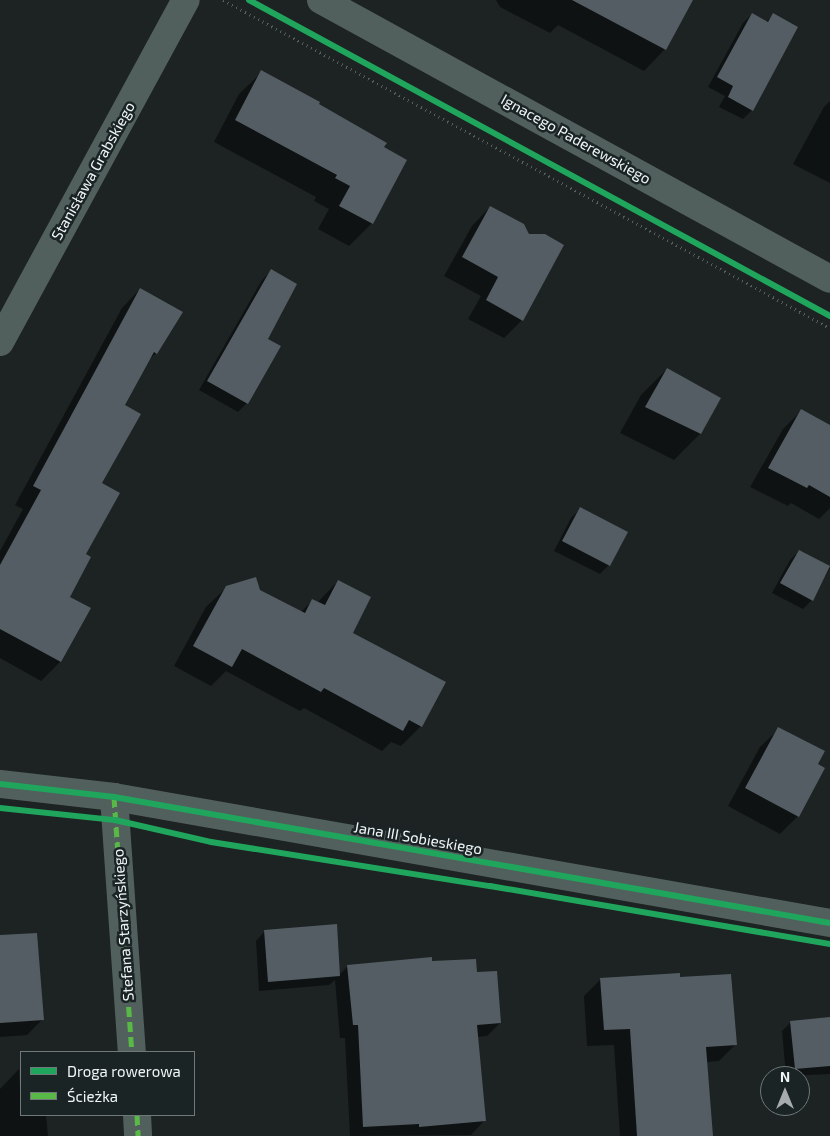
<!DOCTYPE html>
<html>
<head>
<meta charset="utf-8">
<style>
	body { margin:0 }
	#map { position:relative; width:830px; height:1136px; overflow:hidden; background:#1d2223; font-family:"Exo 2",sans-serif }
	div>[style] { position:absolute }
	[style*='--x'] { left:calc(var(--x)*1px); top:calc(var(--y)*1px); width:calc(var(--w)*1px); rotate:calc(var(--a)*1deg) }
	.shadow>* { inset:0; background:#0007 }
	.building>* { inset:0; background:#535d63 }
	.path>* { height:3px; margin-top:-1.5px; transform-origin:0; background:repeating-linear-gradient(90deg,#565f5e 0 1px,transparent 0 5px) }
	.minor>* { height:28px; margin:-14px; padding:0 14px; transform-origin:14px; border-radius:14px; background:#52605d }
	.quiet>* { height:5px; margin-top:-2.5px; transform-origin:0; background:repeating-linear-gradient(90deg,#58b947 0 10px,transparent 0 15px) }
	.cycleway>* { height:6px; margin:-3px; padding:0 3px; transform-origin:3px; border-radius:3px; background:#20a55d }
	span { translate:-50% -50%; white-space:nowrap; text-align:center; line-height:1.15; -webkit-text-stroke:5px #1b2425; paint-order:stroke }
	.street-label { font-size:15px; color:#f0f6f7 }
	.legend { position:absolute; left:20px; top:1051px; width:175px; height:65px; box-sizing:border-box; background:#1b2425; border:1px solid #707879; margin:0; padding:6px 9px; list-style:none; font-size:15px; color:#f0f6f7 }
	.legend li { display:flex; align-items:center; gap:10px; height:25px }
	.legend b { width:25px; border:1px solid #707879 }
	.north { position:absolute; left:760px; top:1066px; width:50px; height:50px; box-sizing:border-box; background:#1b2425; border:1px solid #707879; border-radius:50%; rotate:0deg; font-size:14px; font-weight:700; line-height:20px; text-align:center; color:#f0f6f7 }
	.north::after { content:''; display:block; margin:auto; width:18px; height:22px; background:#a6acad; clip-path:polygon(50% 0,100% 100%,50% 72%,0 100%) }
</style>
</head>
<body>
<div id="map">
	<div class="shadow">
		<div style="clip-path:polygon(496px 0,681px 0,665px 49px,644px 71px,558px 25px,550px 33px,500px 7px)"></div>
		<div style="clip-path:polygon(752px 14px,766px 22px,773px 15px,752px 110px,743px 119px,719px 107px,725px 96px,708px 87px,743px 23px)"></div>
		<div style="clip-path:polygon(262px 72px,406px 161px,372px 223px,349px 246px,318px 229px,329px 209px,314px 201px,316px 197px,214px 142px,239px 94px)"></div>
		<div style="clip-path:polygon(830px 101px,830px 183px,793px 164px,824px 107px)"></div>
		<div style="clip-path:polygon(490px 207px,522px 320px,504px 338px,468px 319px,481px 296px,444px 276px,472px 226px)"></div>
		<div style="clip-path:polygon(271px 271px,266px 339px,247px 403px,238px 412px,199px 390px,262px 280px)"></div>
		<div style="clip-path:polygon(140px 289px,156px 353px,146px 363px,123px 405px,100px 483px,84px 555px,68px 597px,89px 609px,60px 662px,41px 681px,0 658px,0 551px,23px 509px,15px 505px,122px 308px)"></div>
		<div style="clip-path:polygon(667px 369px,719px 398px,700px 434px,674px 460px,620px 433px,641px 395px)"></div>
		<div style="clip-path:polygon(801px 411px,830px 426px,830px 508px,819px 519px,791px 503px,788px 506px,750px 487px,783px 429px)"></div>
		<div style="clip-path:polygon(580px 509px,609px 565px,600px 574px,554px 551px,571px 518px)"></div>
		<div style="clip-path:polygon(799px 551px,830px 568px,812px 600px,803px 609px,772px 593px,790px 560px)"></div>
		<div style="clip-path:polygon(338px 581px,352px 633px,421px 726px,401px 746px,391px 742px,382px 751px,304px 708px,300px 711px,226px 671px,211px 686px,174px 666px,206px 607px,227px 587px,259px 590px,301px 612px,313px 600px,317px 603px)"></div>
		<div style="clip-path:polygon(779px 729px,816px 765px,798px 816px,780px 834px,728px 806px,760px 747px)"></div>
		<div style="clip-path:polygon(265px 931px,339px 975px,348px 966px,431px 962px,476px 973px,500px 1023px,487px 1036px,477px 1037px,484px 1121px,471px 1135px,350px 1136px,345px 1038px,340px 1038px,335px 980px,329px 985px,259px 991px,256px 941px)"></div>
		<div style="clip-path:polygon(0 936px,43px 1019px,27px 1035px,0 1037px)"></div>
		<div style="clip-path:polygon(679px 978px,736px 1044px,719px 1061px,706px 1062px,712px 1136px,620px 1136px,614px 1045px,587px 1046px,584px 996px,601px 979px)"></div>
		<div style="clip-path:polygon(830px 1019px,830px 1074px,786px 1076px,782px 1031px,791px 1022px)"></div>
		<div style="clip-path:polygon(19px 1069px,21px 1115px,46px 1115px,48px 1136px,0 1136px,0 1089px)"></div>
	</div>
	<div class="building">
		<div style="clip-path:polygon(572px 0,693px 0,666px 50px)"></div>
		<div style="clip-path:polygon(752px 13px,768px 22px,773px 13px,798px 27px,753px 111px,728px 97px,733px 86px,717px 77px)"></div>
		<div style="clip-path:polygon(261px 70px,320px 102px,319px 104px,387px 143px,384px 147px,407px 160px,373px 224px,339px 206px,350px 186px,335px 178px,337px 175px,235px 120px)"></div>
		<div style="clip-path:polygon(490px 206px,524px 224px,529px 234px,545px 234px,564px 245px,523px 321px,486px 300px,498px 277px,462px 257px)"></div>
		<div style="clip-path:polygon(271px 269px,297px 284px,268px 339px,281px 346px,248px 404px,207px 381px)"></div>
		<div style="clip-path:polygon(140px 288px,183px 312px,157px 354px,154px 352px,125px 405px,141px 414px,102px 483px,120px 493px,86px 554px,91px 557px,70px 597px,91px 608px,61px 662px,0 629px,0 565px,41px 490px,33px 486px)"></div>
		<div style="clip-path:polygon(667px 368px,721px 398px,701px 434px,645px 407px)"></div>
		<div style="clip-path:polygon(801px 409px,830px 425px,830px 497px,809px 485px,807px 488px,768px 468px)"></div>
		<div style="clip-path:polygon(580px 507px,628px 532px,610px 566px,562px 541px)"></div>
		<div style="clip-path:polygon(799px 550px,830px 566px,813px 601px,780px 583px)"></div>
		<div style="clip-path:polygon(256px 577px,260px 590px,305px 613px,312px 599px,325px 605px,338px 580px,371px 597px,353px 633px,446px 682px,422px 727px,409px 720px,403px 731px,324px 688px,321px 692px,242px 649px,232px 667px,193px 646px,226px 586px)"></div>
		<div style="clip-path:polygon(778px 727px,825px 751px,818px 764px,825px 768px,799px 817px,745px 788px)"></div>
		<div style="clip-path:polygon(337px 924px,340px 976px,268px 982px,264px 930px)"></div>
		<div style="clip-path:polygon(37px 933px,44px 1020px,0 1023px,0 935px)"></div>
		<div style="clip-path:polygon(432px 957px,432px 961px,476px 959px,477px 972px,497px 971px,501px 1023px,477px 1025px,486px 1121px,419px 1127px,419px 1124px,363px 1127px,358px 1025px,353px 1025px,347px 965px)"></div>
		<div style="clip-path:polygon(680px 973px,680px 977px,731px 974px,737px 1045px,706px 1047px,713px 1136px,637px 1136px,630px 1029px,604px 1030px,600px 978px)"></div>
		<div style="clip-path:polygon(830px 1017px,830px 1066px,795px 1069px,790px 1021px)"></div>
	</div>
	<div class="path">
		<div style="--x:223;--y:0;--w:690;--a:28.39"></div>
	</div>
	<div class="minor">
		<div style="--x:321;--y:0;--w:580;--a:28.73"></div>
		<div style="--x:0;--y:342;--w:389;--a:-61.5"></div>
		<div style="--x:0;--y:784;--w:115;--a:6.5"></div>
		<div style="--x:114;--y:797;--w:727;--a:9.98"></div>
		<div style="--x:114;--y:797;--w:256;--a:86"></div>
		<div style="--x:137;--y:1115;--w:21;--a:87"></div>
	</div>
	<div class="quiet">
		<div style="--x:114;--y:797;--w:256;--a:86"></div>
		<div style="--x:137;--y:1115;--w:21;--a:87"></div>
	</div>
	<div class="cycleway">
		<div style="--x:249;--y:0;--w:661;--a:28.54"></div>
		<div style="--x:0;--y:784;--w:115;--a:6.5"></div>
		<div style="--x:114;--y:797;--w:727;--a:9.98"></div>
		<div style="--x:0;--y:808;--w:116;--a:6"></div>
		<div style="--x:115;--y:820;--w:98;--a:12.9"></div>
		<div style="--x:211;--y:842;--w:282;--a:9"></div>
		<div style="--x:490;--y:886;--w:345;--a:9.7"></div>
	</div>
	<div class="street-label">
		<span style="left:576px;top:139px;rotate:29deg">Ignacego Paderewskiego</span>
		<span style="left:93px;top:171px;rotate:-61deg">Stanisława Grabskiego</span>
		<span style="left:418px;top:838px;rotate:10deg">Jana III Sobieskiego</span>
		<span style="left:123px;top:925px;rotate:-94deg">Stefana Starzyńskiego</span>
	</div>
	<ul class="legend">
	<li><b style="height:6px;background:#20a55d"></b>Droga rowerowa</li>
	<li><b style="height:6px;background:#58b947"></b>Ścieżka</li>
	</ul>
	<div class="north">N</div>
</div>
</body>
</html>
